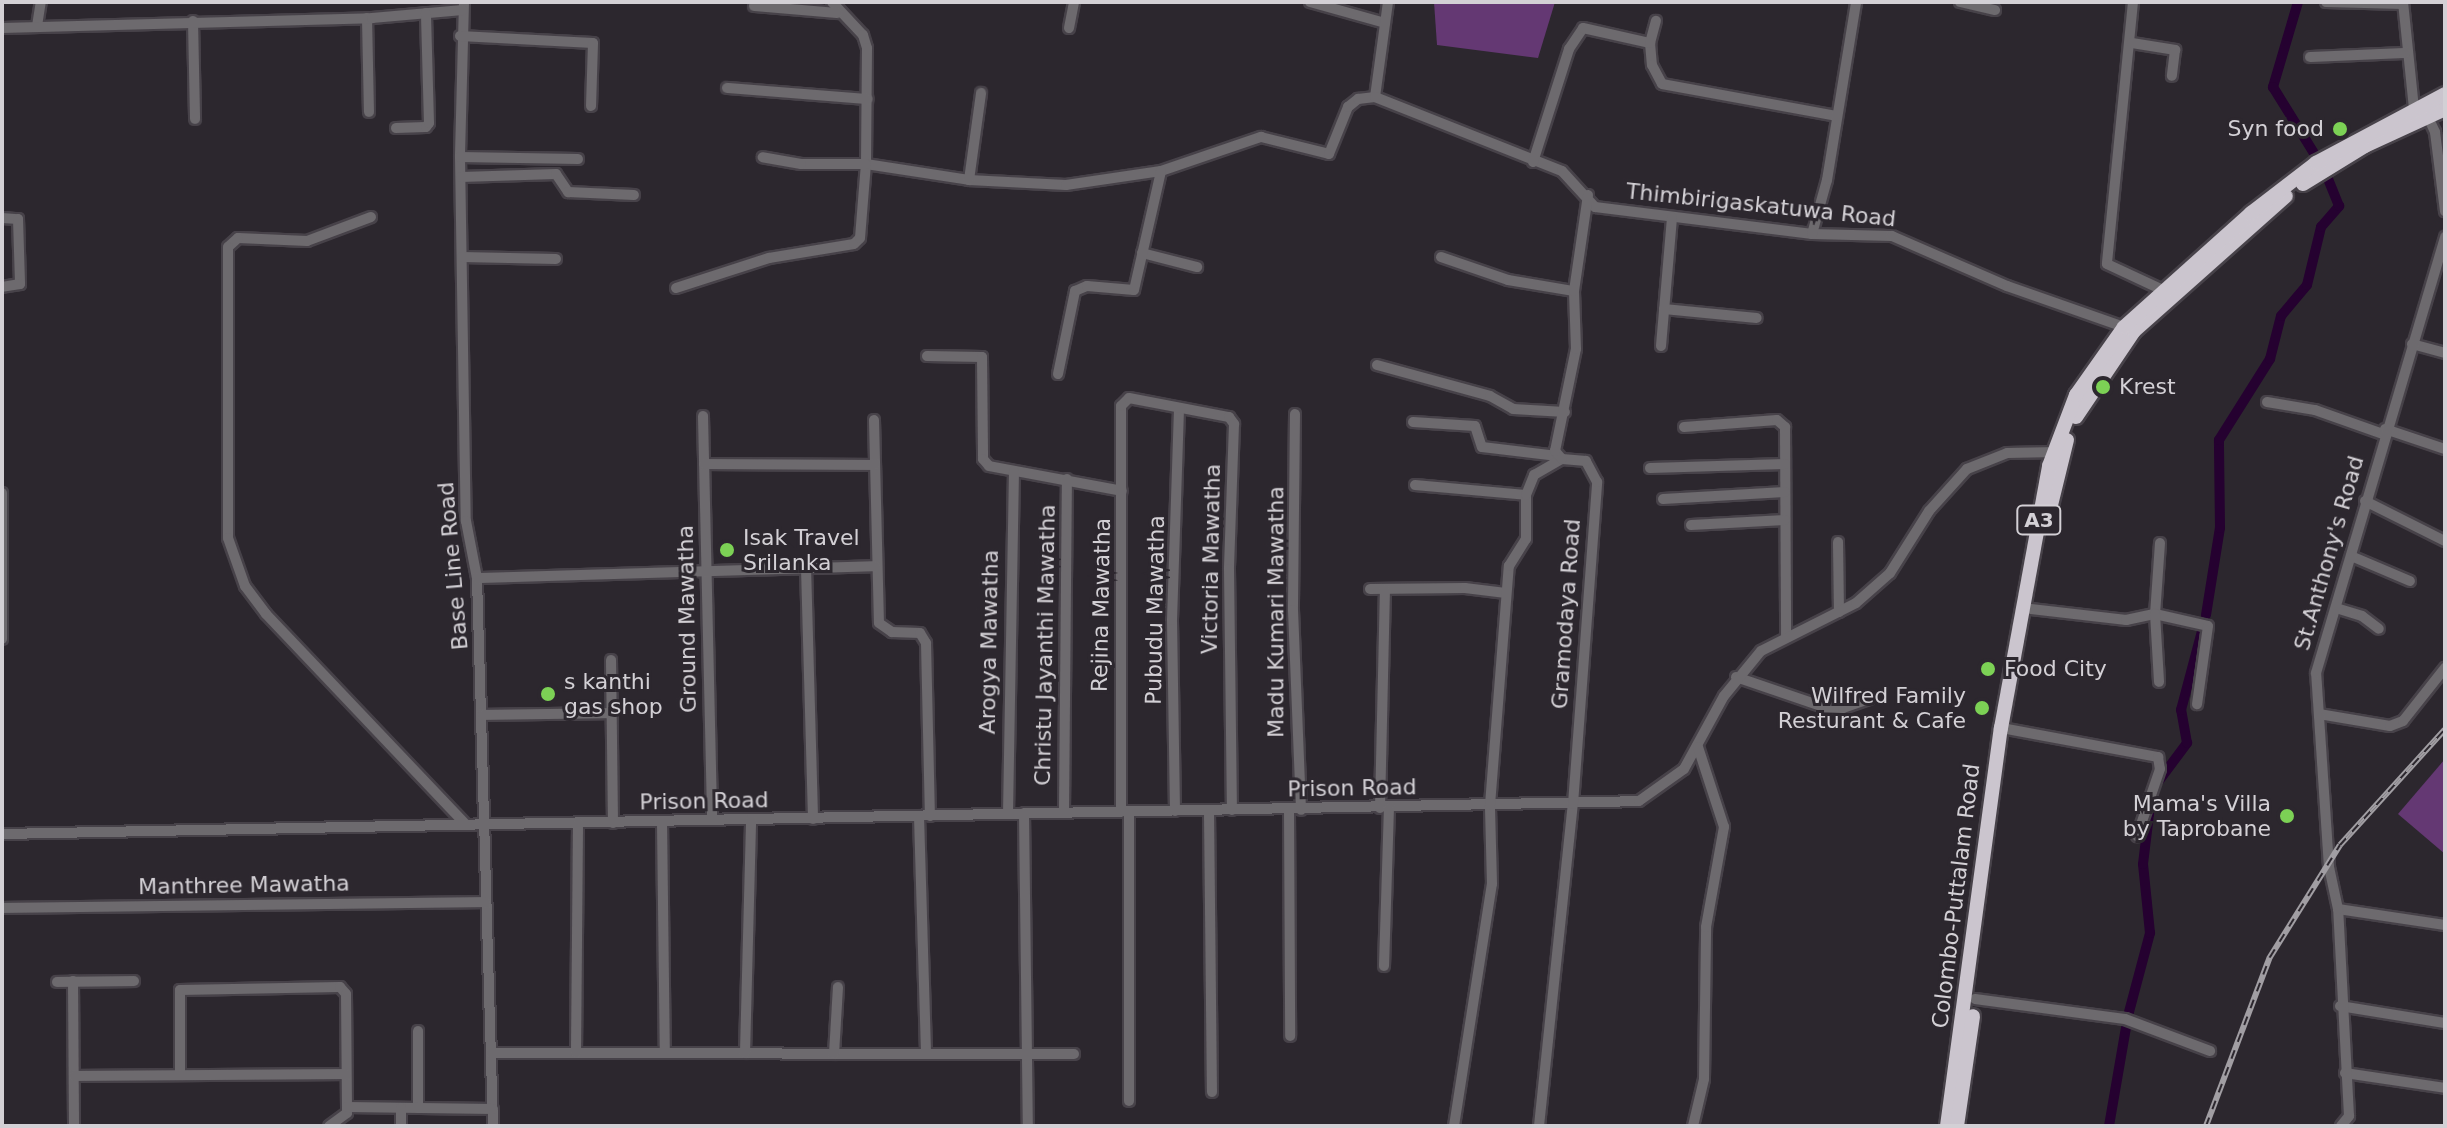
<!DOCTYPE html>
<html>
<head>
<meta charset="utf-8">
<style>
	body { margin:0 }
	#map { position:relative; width:2447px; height:1128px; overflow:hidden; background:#2c272e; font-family:"DejaVu Sans",sans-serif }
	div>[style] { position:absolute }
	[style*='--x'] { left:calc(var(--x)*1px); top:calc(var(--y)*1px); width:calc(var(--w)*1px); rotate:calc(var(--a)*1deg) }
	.green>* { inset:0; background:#643873 }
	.canal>* { height:10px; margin:-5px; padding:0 5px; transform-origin:5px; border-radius:5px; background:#250130 }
	.roads { filter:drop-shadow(2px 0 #474249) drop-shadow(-2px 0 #474249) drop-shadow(0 2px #474249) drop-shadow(0 -2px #474249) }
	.minor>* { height:10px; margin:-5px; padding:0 5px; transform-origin:5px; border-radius:5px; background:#6d6a6e }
	.highway>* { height:14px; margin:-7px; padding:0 7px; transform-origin:7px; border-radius:7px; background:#cbc5ce }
	.rail>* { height:6px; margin-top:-3px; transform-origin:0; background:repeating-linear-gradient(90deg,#2c272e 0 9px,#a19ea3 0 18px); box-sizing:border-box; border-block:2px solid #a19ea3 }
	.dots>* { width:22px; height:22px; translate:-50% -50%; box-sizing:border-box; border:4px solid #2c272e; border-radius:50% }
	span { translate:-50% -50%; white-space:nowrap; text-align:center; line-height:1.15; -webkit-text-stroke:6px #2c272e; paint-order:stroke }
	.shield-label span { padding:2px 6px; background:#2c272e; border:2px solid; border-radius:6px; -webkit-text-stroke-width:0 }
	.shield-label { font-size:20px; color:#d3d0d5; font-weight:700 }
	.poi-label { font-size:22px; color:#d3d0d5 }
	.right { translate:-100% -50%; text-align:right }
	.left { translate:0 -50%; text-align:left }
	.street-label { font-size:22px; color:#d3d0d5 }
	.frame { position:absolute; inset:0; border:4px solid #d3d0d5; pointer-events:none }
</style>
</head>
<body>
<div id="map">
	<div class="green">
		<div style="clip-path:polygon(1434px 2px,1555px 2px,1538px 58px,1437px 45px)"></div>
		<div style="clip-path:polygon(2445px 759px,2445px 854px,2398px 814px)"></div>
	</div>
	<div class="canal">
		<div style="--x:2298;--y:2;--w:89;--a:106.4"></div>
		<div style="--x:2273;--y:87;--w:78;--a:58.2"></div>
		<div style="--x:2206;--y:615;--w:88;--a:-80.9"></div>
		<div style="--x:2220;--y:528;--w:88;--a:-90.7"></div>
		<div style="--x:2219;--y:440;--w:96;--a:-57.8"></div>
		<div style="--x:2270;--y:359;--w:44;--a:-75.7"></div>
		<div style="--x:2281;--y:316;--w:40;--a:-50"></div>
		<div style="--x:2307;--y:285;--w:60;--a:-76.4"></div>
		<div style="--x:2321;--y:227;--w:28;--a:-49"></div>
		<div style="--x:2339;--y:206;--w:29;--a:-112"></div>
		<div style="--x:2129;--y:1012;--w:82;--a:-75.1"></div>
		<div style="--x:2150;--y:933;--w:69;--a:-95.8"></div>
		<div style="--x:2143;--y:864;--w:75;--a:-83.1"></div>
		<div style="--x:2152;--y:790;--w:59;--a:-53.3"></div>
		<div style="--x:2187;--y:743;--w:34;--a:-100"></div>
		<div style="--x:2181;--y:710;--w:82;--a:-75.1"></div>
		<div style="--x:2109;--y:1126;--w:99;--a:-80.2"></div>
	</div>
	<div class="roads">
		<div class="minor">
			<div style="--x:464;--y:2;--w:155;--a:91.5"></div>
			<div style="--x:460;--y:157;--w:364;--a:89.1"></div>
			<div style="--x:466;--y:521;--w:58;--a:79.1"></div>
			<div style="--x:477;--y:578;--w:548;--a:88.33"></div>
			<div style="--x:832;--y:2;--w:45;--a:46.8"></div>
			<div style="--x:863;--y:35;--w:14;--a:73"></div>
			<div style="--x:867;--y:48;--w:116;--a:90.5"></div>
			<div style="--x:866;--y:164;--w:104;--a:8.8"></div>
			<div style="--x:969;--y:180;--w:97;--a:3"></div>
			<div style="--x:1066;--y:185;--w:96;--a:-8.4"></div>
			<div style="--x:1161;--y:171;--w:106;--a:-18.8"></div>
			<div style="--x:1261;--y:137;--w:70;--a:14"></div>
			<div style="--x:1329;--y:154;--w:51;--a:-68"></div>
			<div style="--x:1348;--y:107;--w:13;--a:-39"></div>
			<div style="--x:1358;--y:99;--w:17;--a:-7"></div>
			<div style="--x:1310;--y:2;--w:78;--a:15.6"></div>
			<div style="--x:1388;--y:2;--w:96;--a:97.8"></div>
			<div style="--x:1375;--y:97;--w:201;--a:21.6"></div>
			<div style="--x:1562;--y:171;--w:49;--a:47.5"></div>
			<div style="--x:1595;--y:207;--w:219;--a:7.1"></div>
			<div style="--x:1812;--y:234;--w:80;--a:1.4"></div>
			<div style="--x:1892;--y:236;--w:125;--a:23.5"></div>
			<div style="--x:2007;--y:286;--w:127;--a:19.3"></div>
			<div style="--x:1960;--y:2;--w:36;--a:13"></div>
			<div style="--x:2133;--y:2;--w:263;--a:95.7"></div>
			<div style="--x:2107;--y:264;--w:66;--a:25"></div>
			<div style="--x:2326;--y:2;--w:77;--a:1.5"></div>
			<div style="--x:2403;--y:2;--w:107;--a:84.1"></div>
			<div style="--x:2414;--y:108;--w:17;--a:33"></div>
			<div style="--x:2428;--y:117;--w:17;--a:65"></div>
			<div style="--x:2435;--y:132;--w:80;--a:82.8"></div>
			<div style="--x:754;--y:6;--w:84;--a:4.8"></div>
			<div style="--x:367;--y:18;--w:94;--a:88.8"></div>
			<div style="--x:193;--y:21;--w:98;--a:88.8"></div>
			<div style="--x:37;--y:26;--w:24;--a:-81"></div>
			<div style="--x:2;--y:28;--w:370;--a:-1.5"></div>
			<div style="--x:372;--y:18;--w:91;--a:-5"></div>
			<div style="--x:1069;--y:28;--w:26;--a:-79"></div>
			<div style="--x:460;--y:36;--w:133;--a:3"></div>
			<div style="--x:593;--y:43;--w:63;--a:91.8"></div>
			<div style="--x:1650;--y:43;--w:22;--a:85"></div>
			<div style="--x:1652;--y:65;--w:21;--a:62"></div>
			<div style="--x:1662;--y:84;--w:177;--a:10.4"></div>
			<div style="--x:2132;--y:43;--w:44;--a:9.2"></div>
			<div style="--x:2175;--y:50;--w:26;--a:97"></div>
			<div style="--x:2310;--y:57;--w:95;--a:-2.4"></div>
			<div style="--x:727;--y:88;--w:141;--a:4.5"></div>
			<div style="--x:396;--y:128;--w:30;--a:-2"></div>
			<div style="--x:426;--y:127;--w:5;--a:-53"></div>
			<div style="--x:429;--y:123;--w:110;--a:-91.6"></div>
			<div style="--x:460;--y:157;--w:118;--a:1"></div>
			<div style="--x:1533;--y:162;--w:119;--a:-72.3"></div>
			<div style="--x:1569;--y:49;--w:25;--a:-56"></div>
			<div style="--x:1583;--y:28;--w:69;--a:12.6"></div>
			<div style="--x:1650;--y:43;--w:23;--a:-75"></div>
			<div style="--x:461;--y:177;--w:95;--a:-1.8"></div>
			<div style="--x:556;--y:174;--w:22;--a:56"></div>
			<div style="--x:568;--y:192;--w:66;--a:2.6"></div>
			<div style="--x:969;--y:180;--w:88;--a:-82.1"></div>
			<div style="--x:371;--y:217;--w:68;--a:159.4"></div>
			<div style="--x:307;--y:241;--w:69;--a:-177.5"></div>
			<div style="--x:238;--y:238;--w:13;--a:138"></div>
			<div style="--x:228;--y:247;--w:291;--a:90"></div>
			<div style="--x:228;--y:538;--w:51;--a:70.5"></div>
			<div style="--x:245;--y:586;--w:35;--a:53"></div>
			<div style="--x:266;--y:614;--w:288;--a:46.5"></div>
			<div style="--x:2;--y:218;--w:16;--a:4"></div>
			<div style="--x:18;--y:219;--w:65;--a:88.2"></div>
			<div style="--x:20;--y:284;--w:18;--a:171"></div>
			<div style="--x:1812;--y:234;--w:56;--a:-74.5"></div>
			<div style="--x:1827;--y:180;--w:180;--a:-80.7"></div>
			<div style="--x:1142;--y:253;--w:57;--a:14.3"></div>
			<div style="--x:462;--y:257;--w:94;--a:1.2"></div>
			<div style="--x:1441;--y:257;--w:71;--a:18.9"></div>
			<div style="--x:1508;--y:280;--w:67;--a:9.5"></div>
			<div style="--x:676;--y:288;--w:98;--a:-17.9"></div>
			<div style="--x:769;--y:258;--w:86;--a:-9.4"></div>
			<div style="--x:854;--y:244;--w:8;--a:-45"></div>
			<div style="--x:860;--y:238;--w:74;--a:-85.4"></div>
			<div style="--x:866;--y:164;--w:65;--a:180"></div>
			<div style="--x:801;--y:164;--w:39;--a:-170"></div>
			<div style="--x:1664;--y:309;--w:93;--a:5.5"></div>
			<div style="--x:2412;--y:344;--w:34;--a:15"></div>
			<div style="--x:1661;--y:346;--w:129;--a:-85.1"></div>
			<div style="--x:927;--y:356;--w:55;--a:1"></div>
			<div style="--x:982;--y:357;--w:102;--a:89.4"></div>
			<div style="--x:983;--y:459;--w:9;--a:49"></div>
			<div style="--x:989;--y:466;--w:135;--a:10.6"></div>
			<div style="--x:1377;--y:365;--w:117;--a:15.3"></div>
			<div style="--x:1490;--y:396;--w:26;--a:29"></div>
			<div style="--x:1513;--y:409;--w:52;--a:3.3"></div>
			<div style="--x:1058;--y:374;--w:85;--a:-78.4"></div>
			<div style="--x:1075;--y:291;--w:13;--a:-23"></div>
			<div style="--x:1087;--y:286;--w:47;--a:4.9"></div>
			<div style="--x:1134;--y:290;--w:122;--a:-77.2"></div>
			<div style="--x:2267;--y:402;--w:49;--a:9.5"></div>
			<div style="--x:2315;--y:410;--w:72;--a:19.4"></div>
			<div style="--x:1295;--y:414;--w:196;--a:90.6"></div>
			<div style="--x:1293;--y:610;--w:200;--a:87.7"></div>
			<div style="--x:703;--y:416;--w:404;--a:88.7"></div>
			<div style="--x:874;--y:420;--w:203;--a:88.6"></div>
			<div style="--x:879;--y:623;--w:16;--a:35"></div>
			<div style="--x:892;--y:632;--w:28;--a:2"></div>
			<div style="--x:920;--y:633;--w:12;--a:59"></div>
			<div style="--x:926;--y:643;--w:173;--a:88.7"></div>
			<div style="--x:1413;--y:422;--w:62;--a:3.7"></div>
			<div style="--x:1475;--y:426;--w:22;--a:72"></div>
			<div style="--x:1482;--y:447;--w:76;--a:6.8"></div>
			<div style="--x:1684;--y:427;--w:93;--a:-4.3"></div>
			<div style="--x:1777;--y:420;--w:11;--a:41"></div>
			<div style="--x:1785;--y:427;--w:208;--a:89.7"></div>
			<div style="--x:2385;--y:429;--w:63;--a:18.4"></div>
			<div style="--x:704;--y:464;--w:171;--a:0.3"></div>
			<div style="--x:1650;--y:468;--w:135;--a:-1.7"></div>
			<div style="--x:1415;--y:485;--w:111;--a:5.1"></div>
			<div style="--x:2;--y:493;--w:146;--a:90"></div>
			<div style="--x:1663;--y:499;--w:122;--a:-3.3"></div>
			<div style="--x:2365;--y:501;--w:89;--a:26.6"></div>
			<div style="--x:1691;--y:525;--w:94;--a:-3"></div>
			<div style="--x:1838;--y:542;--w:70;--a:89.2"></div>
			<div style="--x:2160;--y:543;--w:71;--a:94"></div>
			<div style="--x:2155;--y:614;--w:54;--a:12.8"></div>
			<div style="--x:2208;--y:626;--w:79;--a:98"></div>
			<div style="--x:2351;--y:556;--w:64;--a:23"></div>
			<div style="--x:806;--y:567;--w:252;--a:88.4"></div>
			<div style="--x:477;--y:578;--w:399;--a:-1.7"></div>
			<div style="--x:1370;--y:589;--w:95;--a:-0.6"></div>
			<div style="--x:1465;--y:588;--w:41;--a:7"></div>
			<div style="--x:2336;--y:608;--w:27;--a:17"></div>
			<div style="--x:2362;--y:616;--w:21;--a:37"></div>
			<div style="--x:2031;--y:609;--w:96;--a:6.6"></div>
			<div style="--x:2126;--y:620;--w:30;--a:-12"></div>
			<div style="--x:2155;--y:614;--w:68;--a:86.6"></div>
			<div style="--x:611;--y:660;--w:163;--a:89.3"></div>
			<div style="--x:1736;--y:677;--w:93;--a:18.8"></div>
			<div style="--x:1824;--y:707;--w:19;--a:3"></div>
			<div style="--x:1843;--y:708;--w:28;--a:-19"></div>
			<div style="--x:2319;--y:714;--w:72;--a:9.6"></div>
			<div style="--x:2390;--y:726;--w:14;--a:-21"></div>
			<div style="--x:2403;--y:721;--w:68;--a:-51.6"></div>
			<div style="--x:483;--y:715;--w:129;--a:-0.9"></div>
			<div style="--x:2007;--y:729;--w:154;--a:10.5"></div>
			<div style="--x:2158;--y:757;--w:12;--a:81"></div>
			<div style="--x:2160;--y:769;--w:71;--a:108.9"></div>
			<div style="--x:1380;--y:808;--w:219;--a:-88.7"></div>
			<div style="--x:1289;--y:810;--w:226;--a:89.7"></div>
			<div style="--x:1129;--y:811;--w:290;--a:90"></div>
			<div style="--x:1175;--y:811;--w:191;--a:-90.9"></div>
			<div style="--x:1172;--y:620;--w:209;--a:-88.1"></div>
			<div style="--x:1209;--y:811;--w:281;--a:89.4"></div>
			<div style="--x:1064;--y:812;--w:333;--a:-89.5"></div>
			<div style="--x:1121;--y:812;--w:406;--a:-90"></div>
			<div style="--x:1121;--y:406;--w:11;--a:-45"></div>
			<div style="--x:1129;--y:398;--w:102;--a:10.8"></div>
			<div style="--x:1229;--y:417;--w:9;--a:54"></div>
			<div style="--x:1234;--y:424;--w:145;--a:92"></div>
			<div style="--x:1229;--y:569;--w:241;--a:89.3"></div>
			<div style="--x:1024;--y:813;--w:313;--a:89.3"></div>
			<div style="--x:1008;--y:814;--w:343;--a:-89"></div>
			<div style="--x:919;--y:816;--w:238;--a:88.3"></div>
			<div style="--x:662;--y:821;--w:232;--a:89.3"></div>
			<div style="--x:2;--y:834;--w:1637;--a:-1.15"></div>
			<div style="--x:1639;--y:801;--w:55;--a:-35.4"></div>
			<div style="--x:1684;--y:769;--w:83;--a:-61.3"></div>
			<div style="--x:1724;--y:696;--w:58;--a:-50.6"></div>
			<div style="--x:1761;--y:651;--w:106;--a:-26.8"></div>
			<div style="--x:1856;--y:603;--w:45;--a:-41.4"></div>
			<div style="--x:1890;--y:573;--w:73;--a:-57.8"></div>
			<div style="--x:1929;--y:511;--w:57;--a:-47.9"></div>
			<div style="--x:1967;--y:469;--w:43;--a:-21.8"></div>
			<div style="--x:2007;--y:453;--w:50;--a:-1.1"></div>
			<div style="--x:2;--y:908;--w:484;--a:-0.7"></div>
			<div style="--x:2338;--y:909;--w:108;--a:8.5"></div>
			<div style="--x:1384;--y:966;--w:158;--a:-88.2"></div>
			<div style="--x:73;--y:981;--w:145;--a:89.6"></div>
			<div style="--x:57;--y:982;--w:77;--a:-0.7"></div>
			<div style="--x:1975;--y:999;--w:151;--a:7.6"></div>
			<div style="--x:2125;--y:1019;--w:91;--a:20.6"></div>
			<div style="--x:2340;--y:1006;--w:106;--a:9.2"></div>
			<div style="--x:418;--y:1031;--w:77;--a:90"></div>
			<div style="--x:491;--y:1053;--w:583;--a:0.1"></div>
			<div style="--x:576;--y:1053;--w:230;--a:-89.5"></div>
			<div style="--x:745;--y:1053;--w:233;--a:-88.5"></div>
			<div style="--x:834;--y:1054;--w:67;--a:-86.6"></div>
			<div style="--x:2345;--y:1073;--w:101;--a:8.5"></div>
			<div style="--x:180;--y:1075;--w:85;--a:-90"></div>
			<div style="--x:180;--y:990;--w:160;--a:-1.1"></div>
			<div style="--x:340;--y:987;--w:9;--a:49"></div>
			<div style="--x:346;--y:994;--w:119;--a:89.5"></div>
			<div style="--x:347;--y:1113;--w:22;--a:144"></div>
			<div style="--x:74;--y:1076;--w:272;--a:-0.4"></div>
			<div style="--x:347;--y:1107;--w:146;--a:0.8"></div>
			<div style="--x:401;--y:1126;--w:18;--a:-90"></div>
			<div style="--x:1454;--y:1126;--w:245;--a:-81.1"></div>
			<div style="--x:1492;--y:884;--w:79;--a:-91.5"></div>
			<div style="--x:1490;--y:805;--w:240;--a:-85.5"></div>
			<div style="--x:1509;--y:566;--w:32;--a:-58"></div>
			<div style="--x:1526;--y:539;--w:44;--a:-90"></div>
			<div style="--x:1526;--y:495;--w:22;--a:-68"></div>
			<div style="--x:1534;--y:475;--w:32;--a:-30"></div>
			<div style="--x:1539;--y:1126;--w:324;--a:-84"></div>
			<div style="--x:1573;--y:804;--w:323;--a:-85.7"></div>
			<div style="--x:1597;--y:482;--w:24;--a:-118"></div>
			<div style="--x:1586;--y:461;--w:24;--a:-175"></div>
			<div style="--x:1562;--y:459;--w:11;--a:-131"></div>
			<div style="--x:1555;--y:451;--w:104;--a:-78.4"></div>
			<div style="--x:1576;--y:349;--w:58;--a:-92"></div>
			<div style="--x:1574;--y:291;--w:97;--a:-81.7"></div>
			<div style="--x:1693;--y:1126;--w:48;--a:-76.8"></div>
			<div style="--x:1704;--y:1079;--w:152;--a:-89.2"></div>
			<div style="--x:1706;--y:927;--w:102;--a:-79.8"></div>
			<div style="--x:1724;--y:827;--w:84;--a:-108"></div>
			<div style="--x:2341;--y:1126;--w:13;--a:-51"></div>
			<div style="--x:2349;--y:1116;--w:207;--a:-93"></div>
			<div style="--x:2338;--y:909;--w:43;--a:-102.1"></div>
			<div style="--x:2329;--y:867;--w:194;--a:-93.8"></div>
			<div style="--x:2316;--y:673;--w:455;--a:-73.5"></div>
		</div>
		<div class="highway">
			<div style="--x:2303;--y:184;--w:73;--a:-31.5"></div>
			<div style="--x:2365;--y:146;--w:88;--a:-24.8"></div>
			<div style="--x:2076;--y:417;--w:104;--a:-56"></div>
			<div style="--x:2134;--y:331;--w:203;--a:-41.6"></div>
			<div style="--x:2051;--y:505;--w:67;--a:-76.2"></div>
			<div style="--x:1947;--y:1126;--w:402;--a:-82.3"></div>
			<div style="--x:2001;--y:728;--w:266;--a:-79.6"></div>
			<div style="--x:2049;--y:466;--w:76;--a:-69.2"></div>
			<div style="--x:2076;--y:395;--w:83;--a:-54.8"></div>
			<div style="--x:2124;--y:327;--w:171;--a:-41.9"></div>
			<div style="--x:2251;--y:213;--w:82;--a:-37.6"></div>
			<div style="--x:2316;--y:163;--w:146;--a:-28.1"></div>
			<div style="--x:1957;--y:1126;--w:111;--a:-81.7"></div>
		</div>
	</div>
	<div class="rail">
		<div style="--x:2206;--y:1126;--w:181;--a:-69.3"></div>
		<div style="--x:2270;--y:957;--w:132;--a:-58"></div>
		<div style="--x:2340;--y:845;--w:156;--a:-47.8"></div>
	</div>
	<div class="dots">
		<div style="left:2340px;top:129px;background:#7cd155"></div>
		<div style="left:2103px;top:387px;background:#7cd155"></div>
		<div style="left:727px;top:550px;background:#7cd155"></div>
		<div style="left:1988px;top:669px;background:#7cd155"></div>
		<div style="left:548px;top:694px;background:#7cd155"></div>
		<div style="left:1982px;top:708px;background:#7cd155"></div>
		<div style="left:2287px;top:816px;background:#7cd155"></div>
	</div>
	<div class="shield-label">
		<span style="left:2039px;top:520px">A3</span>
	</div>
	<div class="poi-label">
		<span class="right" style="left:2324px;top:129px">Syn food</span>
		<span class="left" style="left:2119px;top:387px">Krest</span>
		<span class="left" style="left:743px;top:550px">Isak Travel<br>Srilanka</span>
		<span class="left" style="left:2004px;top:669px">Food City</span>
		<span class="left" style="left:564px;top:694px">s kanthi<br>gas shop</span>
		<span class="right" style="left:1966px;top:708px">Wilfred Family<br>Resturant &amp; Cafe</span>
		<span class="right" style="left:2271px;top:816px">Mama's Villa<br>by Taprobane</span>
	</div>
	<div class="street-label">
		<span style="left:1761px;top:205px;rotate:6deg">Thimbirigaskatuwa Road</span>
		<span style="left:2329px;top:553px;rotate:-74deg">St.Anthony's Road</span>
		<span style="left:1211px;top:559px;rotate:-89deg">Victoria Mawatha</span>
		<span style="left:453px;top:566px;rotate:-95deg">Base Line Road</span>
		<span style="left:1101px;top:605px;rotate:-89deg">Rejina Mawatha</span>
		<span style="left:1155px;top:610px;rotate:-89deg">Pubudu Mawatha</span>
		<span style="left:1276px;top:612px;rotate:-90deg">Madu Kumari Mawatha</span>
		<span style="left:1566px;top:614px;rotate:-86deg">Gramodaya Road</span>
		<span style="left:687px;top:619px;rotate:-91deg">Ground Mawatha</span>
		<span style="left:989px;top:642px;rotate:-89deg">Arogya Mawatha</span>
		<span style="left:1045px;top:645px;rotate:-89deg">Christu Jayanthi Mawatha</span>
		<span style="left:1352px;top:788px;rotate:-1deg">Prison Road</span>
		<span style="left:704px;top:801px;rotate:-1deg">Prison Road</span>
		<span style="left:244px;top:885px;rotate:-1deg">Manthree Mawatha</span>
		<span style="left:1956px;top:896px;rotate:-83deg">Colombo-Puttalam Road</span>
	</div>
	<div class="frame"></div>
</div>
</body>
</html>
